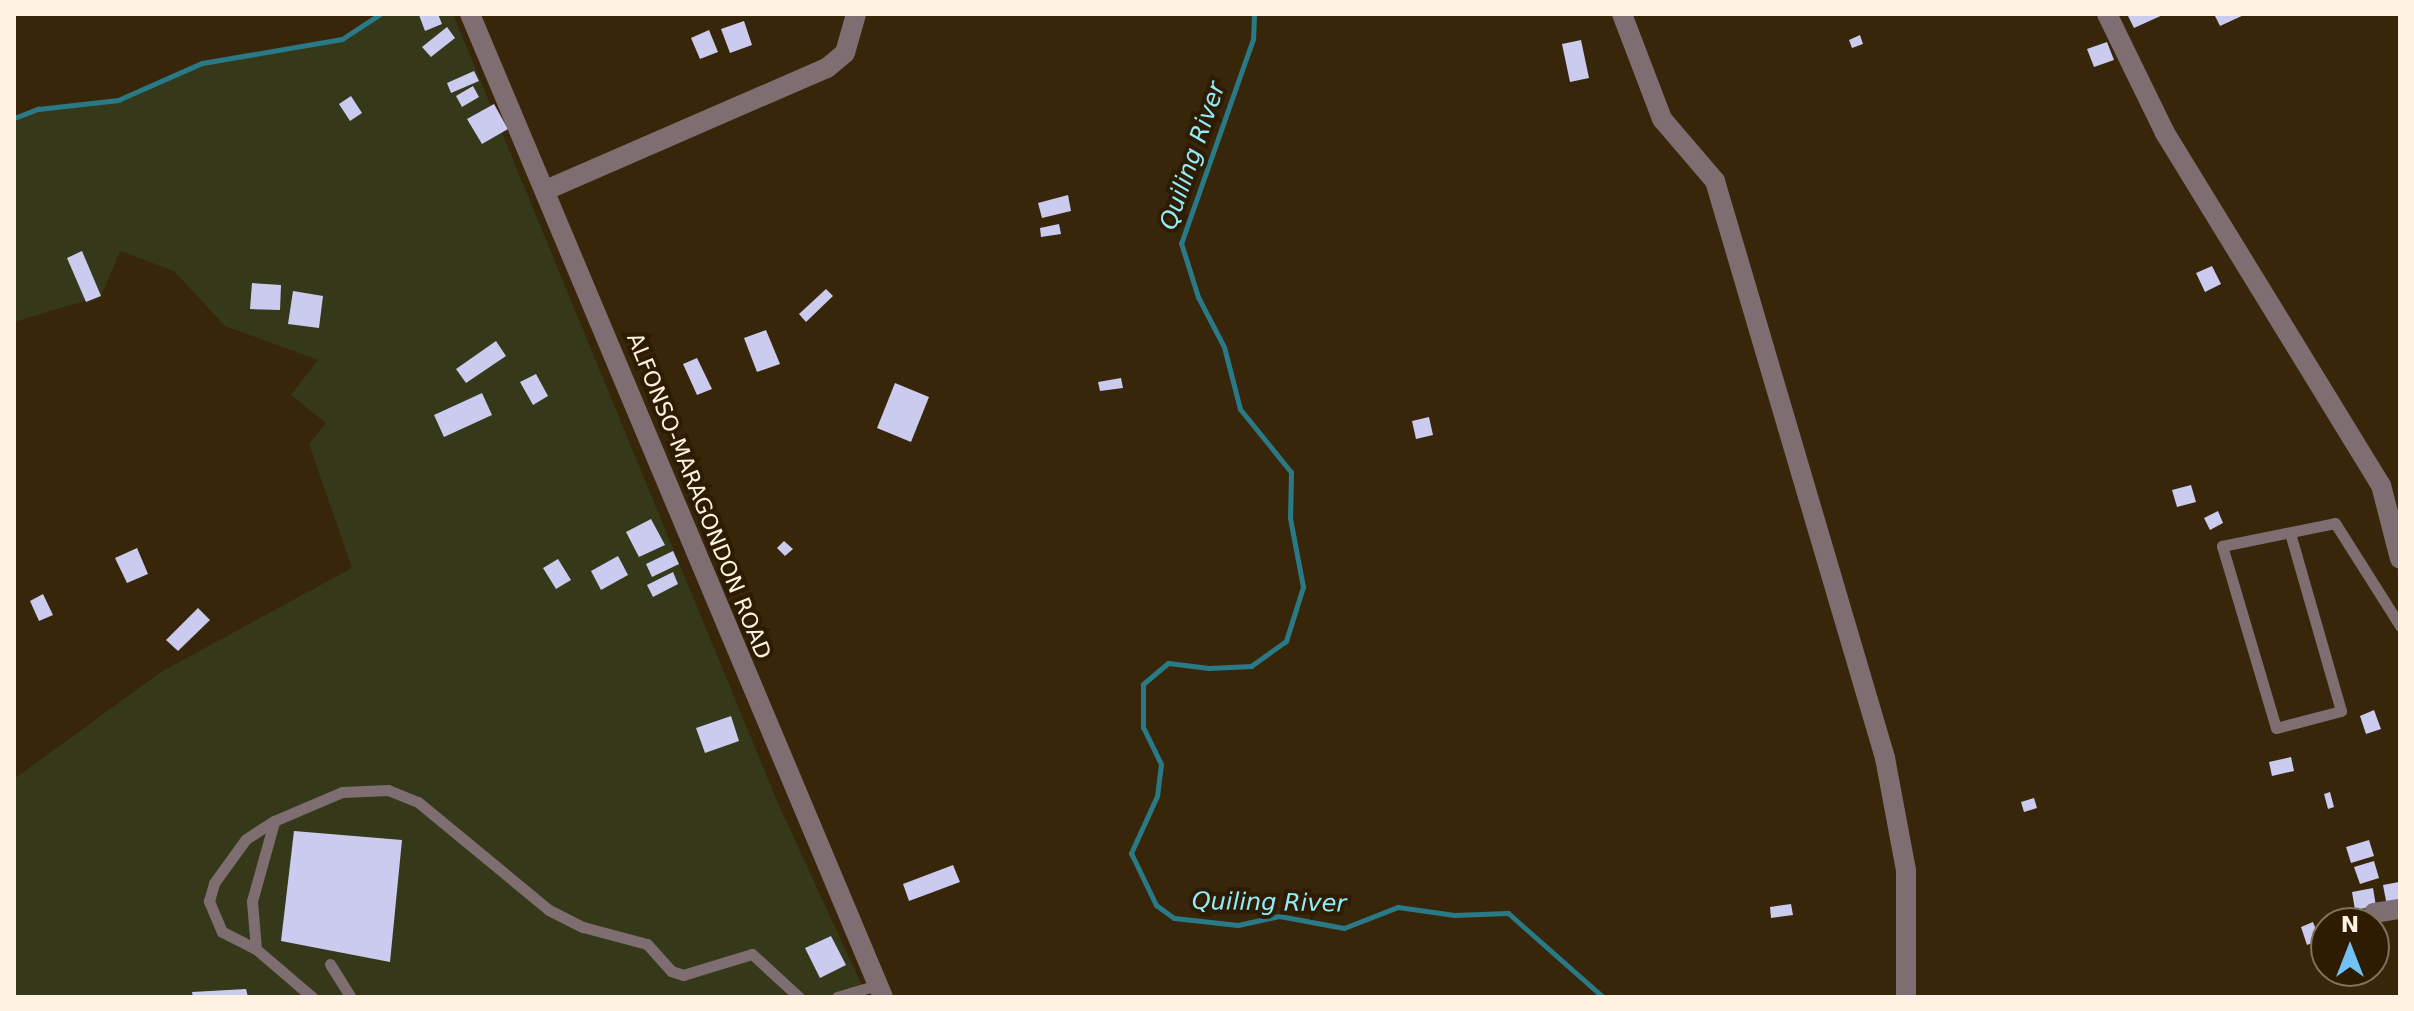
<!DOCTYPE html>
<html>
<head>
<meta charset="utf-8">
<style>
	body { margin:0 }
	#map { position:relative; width:2414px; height:1011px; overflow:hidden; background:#372609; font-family:"DejaVu Sans",sans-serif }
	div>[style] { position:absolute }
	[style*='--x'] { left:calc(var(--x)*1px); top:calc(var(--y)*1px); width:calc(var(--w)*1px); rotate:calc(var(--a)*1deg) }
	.green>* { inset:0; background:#35391a }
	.stream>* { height:5px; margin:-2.5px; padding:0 2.5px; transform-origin:2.5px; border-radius:2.5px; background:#297a86 }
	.building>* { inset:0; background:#cbcbef }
	.service>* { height:11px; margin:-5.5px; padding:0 5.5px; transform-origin:5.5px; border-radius:5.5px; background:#7f6e71 }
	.minor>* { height:20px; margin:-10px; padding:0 10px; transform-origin:10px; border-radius:10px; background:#7f6e71 }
	.tertiary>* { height:20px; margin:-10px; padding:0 10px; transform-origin:10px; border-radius:10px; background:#7f6e71 }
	span { translate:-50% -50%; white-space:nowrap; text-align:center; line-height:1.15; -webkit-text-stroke:8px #2d1c01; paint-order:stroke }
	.street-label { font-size:22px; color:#fef3e2 }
	.water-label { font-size:24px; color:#93ebf9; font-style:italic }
	.frame { position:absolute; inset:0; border:16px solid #fef3e2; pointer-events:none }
	.north { position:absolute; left:2310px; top:907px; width:80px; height:80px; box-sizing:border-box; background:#2d1c01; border:2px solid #81725b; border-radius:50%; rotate:0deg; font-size:22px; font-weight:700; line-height:32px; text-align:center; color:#fef3e2 }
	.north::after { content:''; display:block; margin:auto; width:28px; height:36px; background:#71c1f5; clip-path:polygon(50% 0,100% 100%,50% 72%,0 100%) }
</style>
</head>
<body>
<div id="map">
	<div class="green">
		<div style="clip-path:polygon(380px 14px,453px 14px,777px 801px,867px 997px,14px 997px,14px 779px,161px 672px,352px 568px,309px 444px,326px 423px,291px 395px,318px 360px,225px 326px,174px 271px,120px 251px,101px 296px,14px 322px,14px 118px,38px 109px,118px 100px,202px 63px,342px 39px)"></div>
	</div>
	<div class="stream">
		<div style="--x:1254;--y:14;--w:25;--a:92"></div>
		<div style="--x:1253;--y:39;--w:216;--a:109.4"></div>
		<div style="--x:1181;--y:243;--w:57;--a:72.5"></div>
		<div style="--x:1198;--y:297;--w:56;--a:62.5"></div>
		<div style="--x:1224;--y:347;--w:64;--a:75.5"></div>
		<div style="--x:1240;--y:409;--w:81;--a:51"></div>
		<div style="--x:1291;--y:472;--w:46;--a:91.2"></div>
		<div style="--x:1290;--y:518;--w:70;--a:79.3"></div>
		<div style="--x:1303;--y:587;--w:57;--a:107.5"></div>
		<div style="--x:1286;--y:641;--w:43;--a:144.5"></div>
		<div style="--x:1251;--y:666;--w:42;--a:177.3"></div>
		<div style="--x:1209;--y:668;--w:41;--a:-173"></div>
		<div style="--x:1168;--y:663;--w:33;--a:140"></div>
		<div style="--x:1143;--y:684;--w:43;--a:90"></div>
		<div style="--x:1143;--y:727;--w:41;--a:64.1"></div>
		<div style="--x:1161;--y:764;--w:32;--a:97"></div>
		<div style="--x:1157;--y:796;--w:63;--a:114.5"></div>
		<div style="--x:1131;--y:853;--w:58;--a:64.3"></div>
		<div style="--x:1156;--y:905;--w:22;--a:36"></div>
		<div style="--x:1174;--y:918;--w:64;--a:6.2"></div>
		<div style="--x:1238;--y:925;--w:42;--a:-12.4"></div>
		<div style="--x:1279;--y:916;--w:66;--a:10.5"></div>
		<div style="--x:1344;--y:928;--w:58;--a:-21.3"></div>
		<div style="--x:1398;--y:907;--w:57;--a:8.1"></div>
		<div style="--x:1454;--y:915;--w:54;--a:-2.1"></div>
		<div style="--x:1508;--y:913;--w:127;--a:41.5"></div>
		<div style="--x:14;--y:118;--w:26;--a:-21"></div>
		<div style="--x:38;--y:109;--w:81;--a:-6.4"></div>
		<div style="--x:118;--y:100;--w:92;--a:-23.8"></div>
		<div style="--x:202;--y:63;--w:142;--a:-9.7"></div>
		<div style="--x:342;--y:39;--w:45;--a:-33.3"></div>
	</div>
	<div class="building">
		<div style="clip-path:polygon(438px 14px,442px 24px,425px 31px,419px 15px)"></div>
		<div style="clip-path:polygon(2127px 14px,2165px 14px,2134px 28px)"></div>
		<div style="clip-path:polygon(2214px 14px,2246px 14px,2220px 26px)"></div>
		<div style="clip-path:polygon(744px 21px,752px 45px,730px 53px,721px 29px)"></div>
		<div style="clip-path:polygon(447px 27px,455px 38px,431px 57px,422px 47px)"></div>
		<div style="clip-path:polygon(709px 30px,718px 52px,700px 59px,691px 38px)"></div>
		<div style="clip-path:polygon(1860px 35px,1863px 44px,1852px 48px,1849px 40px)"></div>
		<div style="clip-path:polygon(1581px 40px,1589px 78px,1570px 82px,1562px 44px)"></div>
		<div style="clip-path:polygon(2107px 42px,2114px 60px,2094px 67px,2087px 49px)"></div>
		<div style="clip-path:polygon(474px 71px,479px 81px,451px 93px,447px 83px)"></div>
		<div style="clip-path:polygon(473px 86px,479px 97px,462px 107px,456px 96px)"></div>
		<div style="clip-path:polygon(351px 96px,362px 113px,350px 121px,339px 104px)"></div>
		<div style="clip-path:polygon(494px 104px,508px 129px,482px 144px,467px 119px)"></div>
		<div style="clip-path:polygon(1068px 195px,1071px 211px,1042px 218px,1038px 203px)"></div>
		<div style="clip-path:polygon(1059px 224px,1061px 234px,1041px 237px,1040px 228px)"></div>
		<div style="clip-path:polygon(82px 251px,101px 296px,86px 302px,67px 258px)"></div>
		<div style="clip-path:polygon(2212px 266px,2221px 284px,2205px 292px,2196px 273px)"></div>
		<div style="clip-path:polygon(252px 283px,281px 285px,280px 310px,250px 309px)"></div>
		<div style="clip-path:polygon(826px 289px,833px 296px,806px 322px,799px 314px)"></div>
		<div style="clip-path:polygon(293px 291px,323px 296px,319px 328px,288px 324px)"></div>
		<div style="clip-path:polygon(766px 330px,780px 364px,757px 372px,744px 338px)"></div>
		<div style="clip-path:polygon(496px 341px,506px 356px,466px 383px,456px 369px)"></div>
		<div style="clip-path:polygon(697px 358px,712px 389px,697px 395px,683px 364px)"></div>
		<div style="clip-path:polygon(536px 374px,548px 396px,533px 405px,520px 382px)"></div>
		<div style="clip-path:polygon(1121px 378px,1123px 388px,1100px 391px,1098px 382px)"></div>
		<div style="clip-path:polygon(895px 383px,929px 397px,911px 442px,877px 428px)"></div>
		<div style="clip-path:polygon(482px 393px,492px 415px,444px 437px,434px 415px)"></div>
		<div style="clip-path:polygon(1429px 417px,1433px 435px,1416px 439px,1412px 421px)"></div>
		<div style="clip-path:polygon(2191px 485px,2196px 502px,2177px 507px,2172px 490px)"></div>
		<div style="clip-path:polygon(2218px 511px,2223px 523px,2210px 530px,2204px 518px)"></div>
		<div style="clip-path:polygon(651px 519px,665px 545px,639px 557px,626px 532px)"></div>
		<div style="clip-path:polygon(784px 541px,793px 549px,785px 556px,777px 548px)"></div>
		<div style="clip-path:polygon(137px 548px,148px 574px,127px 583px,115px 558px)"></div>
		<div style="clip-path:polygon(673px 551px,679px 564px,652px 577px,646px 564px)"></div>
		<div style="clip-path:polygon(618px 556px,628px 575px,601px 590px,591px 571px)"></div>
		<div style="clip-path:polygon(558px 559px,571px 580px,556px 589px,543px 568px)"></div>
		<div style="clip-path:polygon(673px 572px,678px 584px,653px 597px,647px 585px)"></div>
		<div style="clip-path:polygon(43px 594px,53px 615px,39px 621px,30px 601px)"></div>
		<div style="clip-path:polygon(198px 608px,210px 620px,178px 651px,166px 640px)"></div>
		<div style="clip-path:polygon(2374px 710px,2381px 729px,2366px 734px,2360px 716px)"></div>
		<div style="clip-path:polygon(731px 716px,739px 741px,705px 753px,696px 728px)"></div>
		<div style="clip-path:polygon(2291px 757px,2294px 771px,2272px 776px,2269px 762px)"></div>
		<div style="clip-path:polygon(2330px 792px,2334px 807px,2328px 809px,2324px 794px)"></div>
		<div style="clip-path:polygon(2034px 798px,2037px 808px,2024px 812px,2021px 802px)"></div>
		<div style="clip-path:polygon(294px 831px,402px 840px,390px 962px,281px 941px)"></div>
		<div style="clip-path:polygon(2369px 840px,2374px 856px,2351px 863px,2346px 847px)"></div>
		<div style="clip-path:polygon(2374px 861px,2379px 878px,2360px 884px,2354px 867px)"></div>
		<div style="clip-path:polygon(953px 865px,960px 882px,909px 901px,903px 884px)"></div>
		<div style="clip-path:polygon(2399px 882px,2400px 904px,2387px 906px,2383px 885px)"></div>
		<div style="clip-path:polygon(2373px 888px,2376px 906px,2355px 910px,2352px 892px)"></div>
		<div style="clip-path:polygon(1791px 904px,1793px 915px,1771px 918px,1770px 907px)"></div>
		<div style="clip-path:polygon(2313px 922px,2320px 940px,2307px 945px,2301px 927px)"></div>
		<div style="clip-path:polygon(831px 936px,846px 965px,820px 978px,805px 948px)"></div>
		<div style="clip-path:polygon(246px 989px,248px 997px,193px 997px,192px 992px)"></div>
	</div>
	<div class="service">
		<div style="--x:2290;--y:533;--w:185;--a:74"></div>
		<div style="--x:2341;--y:711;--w:67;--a:165.3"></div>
		<div style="--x:2276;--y:728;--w:190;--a:-106.5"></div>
		<div style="--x:2222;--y:546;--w:115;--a:-11.5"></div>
		<div style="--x:2335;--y:523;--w:122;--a:57.7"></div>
		<div style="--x:256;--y:949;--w:48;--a:-94.8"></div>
		<div style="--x:252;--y:901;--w:82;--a:-74.4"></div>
		<div style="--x:330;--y:964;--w:39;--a:58"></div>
		<div style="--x:312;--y:997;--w:74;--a:-139.4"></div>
		<div style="--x:256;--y:949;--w:38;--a:-153"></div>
		<div style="--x:222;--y:932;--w:34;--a:-113"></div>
		<div style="--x:209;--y:901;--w:19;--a:-74"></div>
		<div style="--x:214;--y:883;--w:54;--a:-54"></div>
		<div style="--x:246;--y:839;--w:33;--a:-33"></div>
		<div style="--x:274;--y:821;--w:74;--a:-23.1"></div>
		<div style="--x:342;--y:792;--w:46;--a:-2.5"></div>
		<div style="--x:388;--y:790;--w:32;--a:22"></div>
		<div style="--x:418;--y:802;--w:170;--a:39.5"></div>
		<div style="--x:549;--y:910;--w:38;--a:27"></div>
		<div style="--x:583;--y:927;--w:66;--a:14.9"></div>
		<div style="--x:647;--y:944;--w:36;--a:48"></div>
		<div style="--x:671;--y:971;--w:13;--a:18"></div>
		<div style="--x:683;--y:975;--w:72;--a:-16.9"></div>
		<div style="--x:752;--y:954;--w:64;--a:42.5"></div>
		<div style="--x:837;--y:997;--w:42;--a:-16.7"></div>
	</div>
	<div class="minor">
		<div style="--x:1622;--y:14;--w:112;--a:69.1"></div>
		<div style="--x:1662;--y:119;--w:82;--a:49.5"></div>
		<div style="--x:1715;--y:181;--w:602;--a:73.58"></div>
		<div style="--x:1885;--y:758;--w:114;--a:79.4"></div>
		<div style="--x:1906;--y:870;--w:127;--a:90"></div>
		<div style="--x:2107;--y:14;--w:132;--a:64"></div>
		<div style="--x:2165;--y:133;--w:413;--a:58.5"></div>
		<div style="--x:2381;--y:485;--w:76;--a:75.6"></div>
		<div style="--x:546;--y:190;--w:306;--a:-23.5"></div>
		<div style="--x:827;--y:68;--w:23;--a:-40"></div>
		<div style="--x:845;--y:53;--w:41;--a:-74.2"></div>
		<div style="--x:2374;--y:913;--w:26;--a:-9"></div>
	</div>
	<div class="tertiary">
		<div style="--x:470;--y:14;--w:1066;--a:67.21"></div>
	</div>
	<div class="street-label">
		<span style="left:699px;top:496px;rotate:68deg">ALFONSO-MARAGONDON ROAD</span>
	</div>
	<div class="water-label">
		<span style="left:1193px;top:156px;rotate:-71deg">Quiling River</span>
		<span style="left:1269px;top:903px;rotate:1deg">Quiling River</span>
	</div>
	<div class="frame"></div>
	<div class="north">N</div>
</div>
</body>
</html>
